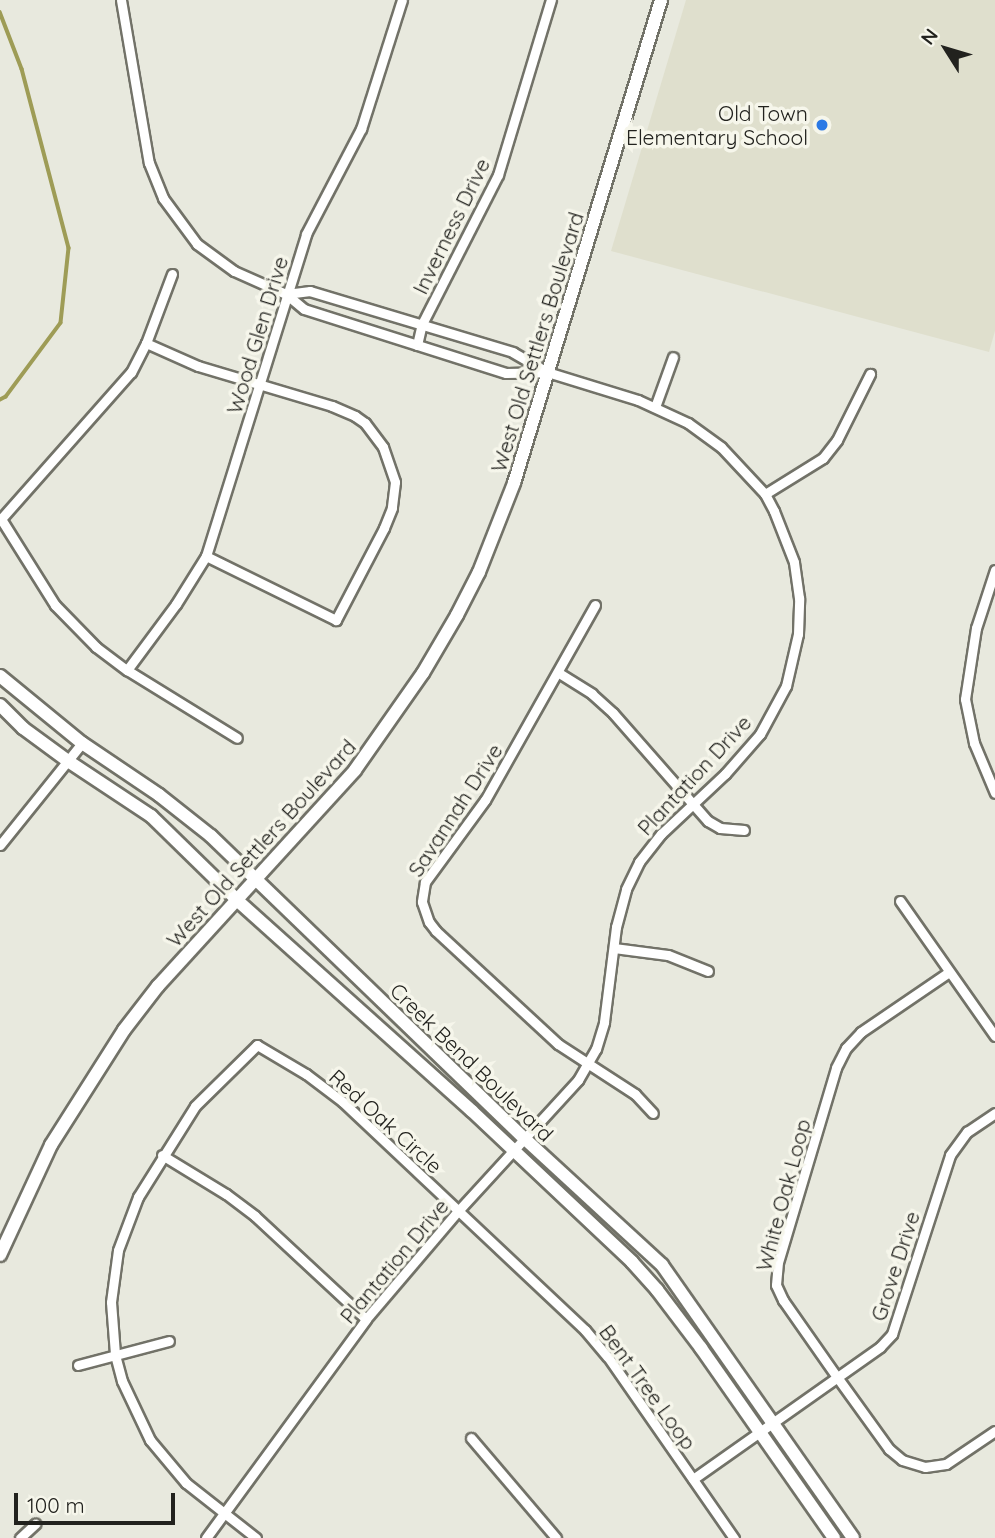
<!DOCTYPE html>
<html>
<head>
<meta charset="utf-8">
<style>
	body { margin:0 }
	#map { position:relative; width:995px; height:1538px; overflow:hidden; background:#e8e9de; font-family:Quicksand,sans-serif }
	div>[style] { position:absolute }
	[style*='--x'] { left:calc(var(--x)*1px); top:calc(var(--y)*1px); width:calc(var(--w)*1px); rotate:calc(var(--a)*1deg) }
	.built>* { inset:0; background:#dfdfcd }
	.stream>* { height:3.5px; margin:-1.75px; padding:0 1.75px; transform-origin:1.75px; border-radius:1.75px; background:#9e9c56 }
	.roads { filter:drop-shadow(2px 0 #727268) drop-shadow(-2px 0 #727268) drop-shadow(0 2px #727268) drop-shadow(0 -2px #727268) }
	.street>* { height:9px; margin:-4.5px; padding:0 4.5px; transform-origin:4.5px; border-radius:4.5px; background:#fff }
	.secondary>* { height:12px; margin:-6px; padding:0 6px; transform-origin:6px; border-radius:6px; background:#fff }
	.dots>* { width:19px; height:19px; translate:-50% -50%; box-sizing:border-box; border:4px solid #f6f6eb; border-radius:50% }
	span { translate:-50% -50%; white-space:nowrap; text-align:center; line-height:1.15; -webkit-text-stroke:7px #f6f6eb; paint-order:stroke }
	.poi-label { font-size:21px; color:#22221e }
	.right { translate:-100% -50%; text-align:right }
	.street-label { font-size:21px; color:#22221e }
	.north { position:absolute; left:911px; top:14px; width:70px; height:70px; -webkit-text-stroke:5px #f6f6eb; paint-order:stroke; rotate:307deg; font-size:19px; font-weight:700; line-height:28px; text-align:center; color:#22221e }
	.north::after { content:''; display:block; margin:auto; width:24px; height:32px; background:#22221e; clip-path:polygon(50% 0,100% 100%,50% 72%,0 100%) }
	.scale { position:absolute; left:14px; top:1493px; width:161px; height:32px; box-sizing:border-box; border:4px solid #22221e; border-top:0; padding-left:9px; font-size:21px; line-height:24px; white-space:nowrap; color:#22221e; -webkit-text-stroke:5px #f6f6eb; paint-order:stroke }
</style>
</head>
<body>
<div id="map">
	<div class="built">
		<div style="clip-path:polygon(686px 0,995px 0,995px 331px,989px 352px,611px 251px)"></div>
	</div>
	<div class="stream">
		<div style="--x:0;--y:12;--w:61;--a:68.9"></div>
		<div style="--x:22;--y:69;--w:185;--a:75.3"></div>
		<div style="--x:69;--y:248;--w:75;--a:96.1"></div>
		<div style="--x:61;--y:323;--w:92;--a:126.6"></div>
		<div style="--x:6;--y:397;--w:7;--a:153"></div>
	</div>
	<div class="roads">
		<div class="street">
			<div style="--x:121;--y:0;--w:165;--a:80.3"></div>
			<div style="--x:149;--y:163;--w:38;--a:68"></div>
			<div style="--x:163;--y:198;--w:57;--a:53.5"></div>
			<div style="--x:197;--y:244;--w:46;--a:36.1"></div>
			<div style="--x:234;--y:271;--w:57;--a:23.9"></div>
			<div style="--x:286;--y:294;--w:23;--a:40"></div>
			<div style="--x:304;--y:309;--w:212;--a:17.6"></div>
			<div style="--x:506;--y:373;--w:39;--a:-1"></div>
			<div style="--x:172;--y:274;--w:74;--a:110.6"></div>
			<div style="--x:146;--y:343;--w:33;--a:117"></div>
			<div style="--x:131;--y:372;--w:196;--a:131.5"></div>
			<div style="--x:1;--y:519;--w:102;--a:57.9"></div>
			<div style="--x:55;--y:605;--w:59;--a:45.7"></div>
			<div style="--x:96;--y:647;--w:39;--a:37"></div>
			<div style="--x:127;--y:670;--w:129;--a:31.7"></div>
			<div style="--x:146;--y:343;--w:57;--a:23.9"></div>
			<div style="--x:198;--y:366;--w:140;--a:16.6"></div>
			<div style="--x:332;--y:406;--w:25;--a:23"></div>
			<div style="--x:355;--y:416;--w:12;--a:35"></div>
			<div style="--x:365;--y:423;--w:30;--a:53"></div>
			<div style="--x:383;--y:447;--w:37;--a:71"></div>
			<div style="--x:395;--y:482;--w:26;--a:97"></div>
			<div style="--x:392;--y:508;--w:22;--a:112"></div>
			<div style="--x:384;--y:528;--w:104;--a:117.6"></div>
			<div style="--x:336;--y:620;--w:145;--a:-153.8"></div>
			<div style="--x:417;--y:345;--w:22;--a:-77"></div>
			<div style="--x:422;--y:324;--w:167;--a:-63"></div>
			<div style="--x:498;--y:175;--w:183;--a:-73.2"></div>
			<div style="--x:655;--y:407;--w:53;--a:-70.2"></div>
			<div style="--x:765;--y:494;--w:68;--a:-31.8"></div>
			<div style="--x:823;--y:458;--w:23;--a:-52"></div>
			<div style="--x:837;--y:440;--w:74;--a:-63.4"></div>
			<div style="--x:995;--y:570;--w:61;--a:108.1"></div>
			<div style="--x:976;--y:628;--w:72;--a:98.8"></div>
			<div style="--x:965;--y:699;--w:45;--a:78.4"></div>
			<div style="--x:974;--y:743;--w:54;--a:67.2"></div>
			<div style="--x:595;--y:605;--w:224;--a:119.4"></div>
			<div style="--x:485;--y:800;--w:102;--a:126.2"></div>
			<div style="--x:425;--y:882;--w:20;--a:99"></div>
			<div style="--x:422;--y:902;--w:21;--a:71"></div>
			<div style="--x:429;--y:922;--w:11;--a:52"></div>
			<div style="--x:436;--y:931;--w:166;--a:42.8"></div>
			<div style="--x:558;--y:1044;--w:92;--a:33"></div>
			<div style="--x:635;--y:1094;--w:26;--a:47"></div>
			<div style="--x:127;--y:670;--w:82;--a:-53.4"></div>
			<div style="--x:176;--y:604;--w:57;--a:-58"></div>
			<div style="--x:206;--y:556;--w:337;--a:-72.7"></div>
			<div style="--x:306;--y:234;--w:119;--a:-62.4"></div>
			<div style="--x:361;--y:129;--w:135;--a:-72.4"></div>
			<div style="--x:559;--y:673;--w:39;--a:32"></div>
			<div style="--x:592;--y:694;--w:28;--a:42"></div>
			<div style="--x:613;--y:713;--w:144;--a:48.7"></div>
			<div style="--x:708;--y:821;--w:14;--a:30"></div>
			<div style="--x:720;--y:828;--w:24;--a:5"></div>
			<div style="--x:0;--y:845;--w:131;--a:-51.2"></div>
			<div style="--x:900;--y:901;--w:165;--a:54.9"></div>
			<div style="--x:614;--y:948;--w:54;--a:7.4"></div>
			<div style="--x:668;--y:955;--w:43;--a:21.8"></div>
			<div style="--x:949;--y:972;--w:107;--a:145.7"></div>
			<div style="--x:861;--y:1032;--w:22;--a:133"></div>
			<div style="--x:846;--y:1048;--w:22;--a:117"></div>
			<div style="--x:836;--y:1068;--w:202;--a:106.6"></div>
			<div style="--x:778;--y:1262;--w:23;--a:95"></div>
			<div style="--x:776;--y:1285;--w:17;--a:65"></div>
			<div style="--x:783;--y:1300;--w:94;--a:55"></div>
			<div style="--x:837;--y:1377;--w:89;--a:54.2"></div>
			<div style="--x:889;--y:1449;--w:17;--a:40"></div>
			<div style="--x:902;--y:1460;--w:24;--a:17"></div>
			<div style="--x:925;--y:1467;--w:21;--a:-8"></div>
			<div style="--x:946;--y:1464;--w:59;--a:-34"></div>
			<div style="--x:162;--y:1155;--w:75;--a:31.4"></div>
			<div style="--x:226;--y:1194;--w:36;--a:37"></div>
			<div style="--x:255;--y:1216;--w:151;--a:42.9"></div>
			<div style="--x:78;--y:1365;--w:94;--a:-14.8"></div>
			<div style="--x:471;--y:1438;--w:131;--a:49.6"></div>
			<div style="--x:693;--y:1479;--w:229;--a:-35.2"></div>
			<div style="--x:880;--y:1347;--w:18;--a:-47"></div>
			<div style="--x:892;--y:1334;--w:188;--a:-72"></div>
			<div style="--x:950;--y:1155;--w:29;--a:-54"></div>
			<div style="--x:967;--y:1132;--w:34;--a:-34"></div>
			<div style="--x:20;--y:1538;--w:21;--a:-43"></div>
			<div style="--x:206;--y:1538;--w:271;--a:-53.8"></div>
			<div style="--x:366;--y:1319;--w:142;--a:-49.6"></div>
			<div style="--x:458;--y:1211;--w:178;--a:-47.5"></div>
			<div style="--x:578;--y:1080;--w:36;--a:-60"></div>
			<div style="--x:596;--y:1049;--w:28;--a:-73"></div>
			<div style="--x:604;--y:1022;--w:96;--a:-82.8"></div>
			<div style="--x:616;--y:927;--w:39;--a:-75"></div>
			<div style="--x:626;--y:889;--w:30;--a:-64"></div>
			<div style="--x:639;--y:862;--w:36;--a:-52"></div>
			<div style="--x:661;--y:834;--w:88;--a:-43.2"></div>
			<div style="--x:725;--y:774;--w:53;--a:-48.8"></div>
			<div style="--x:760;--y:734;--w:55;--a:-61.6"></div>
			<div style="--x:786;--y:686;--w:53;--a:-77"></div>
			<div style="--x:798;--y:634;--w:36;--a:-88"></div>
			<div style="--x:799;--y:598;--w:36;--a:-98"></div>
			<div style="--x:794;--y:562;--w:55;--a:-111.4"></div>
			<div style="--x:774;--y:511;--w:19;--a:-118"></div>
			<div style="--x:765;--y:494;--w:64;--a:-133.1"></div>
			<div style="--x:721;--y:447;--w:41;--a:-144"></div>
			<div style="--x:688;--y:423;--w:55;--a:-155.3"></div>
			<div style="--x:638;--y:400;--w:95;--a:-162.9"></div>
			<div style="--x:547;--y:372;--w:39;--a:-150"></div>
			<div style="--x:513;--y:352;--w:212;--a:-163.3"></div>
			<div style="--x:310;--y:291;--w:24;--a:173"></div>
			<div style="--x:256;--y:1538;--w:89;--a:-141.8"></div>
			<div style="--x:186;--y:1483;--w:56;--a:-129.9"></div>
			<div style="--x:150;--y:1440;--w:65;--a:-115.4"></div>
			<div style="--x:122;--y:1381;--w:28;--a:-105"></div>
			<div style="--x:115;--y:1354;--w:52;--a:-94.4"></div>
			<div style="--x:111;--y:1302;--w:52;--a:-82.3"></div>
			<div style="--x:118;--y:1250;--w:57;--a:-69.3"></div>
			<div style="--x:138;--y:1197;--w:107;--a:-57.9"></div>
			<div style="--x:195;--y:1106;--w:87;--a:-44.5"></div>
			<div style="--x:257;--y:1045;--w:57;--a:30.6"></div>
			<div style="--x:306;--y:1074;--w:46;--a:37.1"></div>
			<div style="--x:343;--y:1102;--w:332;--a:43.3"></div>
			<div style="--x:585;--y:1330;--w:35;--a:50"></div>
			<div style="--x:608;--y:1357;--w:221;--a:55.2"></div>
		</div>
		<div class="secondary">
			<div style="--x:0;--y:676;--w:106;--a:39.3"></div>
			<div style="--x:82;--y:743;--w:93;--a:34"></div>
			<div style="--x:159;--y:795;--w:66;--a:38.3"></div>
			<div style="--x:211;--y:836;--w:436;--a:44"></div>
			<div style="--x:525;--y:1139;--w:186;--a:42.6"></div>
			<div style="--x:662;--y:1265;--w:333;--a:55"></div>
			<div style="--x:0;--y:705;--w:33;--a:45"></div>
			<div style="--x:23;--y:728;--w:56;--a:36.3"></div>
			<div style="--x:68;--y:761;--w:100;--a:33.5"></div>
			<div style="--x:151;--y:816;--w:122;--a:44.3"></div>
			<div style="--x:238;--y:901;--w:314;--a:41.9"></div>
			<div style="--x:472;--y:1111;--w:220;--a:43.3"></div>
			<div style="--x:632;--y:1262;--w:38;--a:48"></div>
			<div style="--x:657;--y:1290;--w:73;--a:52.8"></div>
			<div style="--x:701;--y:1348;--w:232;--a:55"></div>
			<div style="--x:0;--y:1255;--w:121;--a:-65.1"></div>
			<div style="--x:51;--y:1145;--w:136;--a:-57.6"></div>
			<div style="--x:124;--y:1030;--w:56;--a:-52.3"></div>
			<div style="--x:158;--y:986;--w:292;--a:-47.6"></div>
			<div style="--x:355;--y:770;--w:118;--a:-55"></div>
			<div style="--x:423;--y:673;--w:67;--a:-59.6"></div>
			<div style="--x:457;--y:615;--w:48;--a:-62.9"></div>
			<div style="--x:479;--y:572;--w:96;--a:-68.5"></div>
			<div style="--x:514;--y:483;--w:505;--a:-73.07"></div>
		</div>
	</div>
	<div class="dots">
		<div style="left:822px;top:125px;background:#2b79e5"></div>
	</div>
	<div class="poi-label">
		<span class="right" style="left:808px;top:125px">Old Town<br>Elementary School</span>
	</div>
	<div class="street-label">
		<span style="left:451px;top:226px;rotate:-64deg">Inverness Drive</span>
		<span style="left:257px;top:335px;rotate:-73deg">Wood Glen Drive</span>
		<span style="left:537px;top:342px;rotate:-73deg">West Old Settlers Boulevard</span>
		<span style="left:694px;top:775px;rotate:-47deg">Plantation Drive</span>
		<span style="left:455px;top:810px;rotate:-57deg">Savannah Drive</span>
		<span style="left:261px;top:843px;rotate:-48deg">West Old Settlers Boulevard</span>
		<span style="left:472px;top:1062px;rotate:44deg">Creek Bend Boulevard</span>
		<span style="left:386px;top:1121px;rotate:42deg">Red Oak Circle</span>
		<span style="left:783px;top:1195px;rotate:-75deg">White Oak Loop</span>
		<span style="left:394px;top:1261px;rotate:-50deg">Plantation Drive</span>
		<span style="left:895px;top:1266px;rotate:-72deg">Grove Drive</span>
		<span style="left:648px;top:1387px;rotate:54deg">Bent Tree Loop</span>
	</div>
	<div class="north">N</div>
	<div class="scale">100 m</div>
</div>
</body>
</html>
